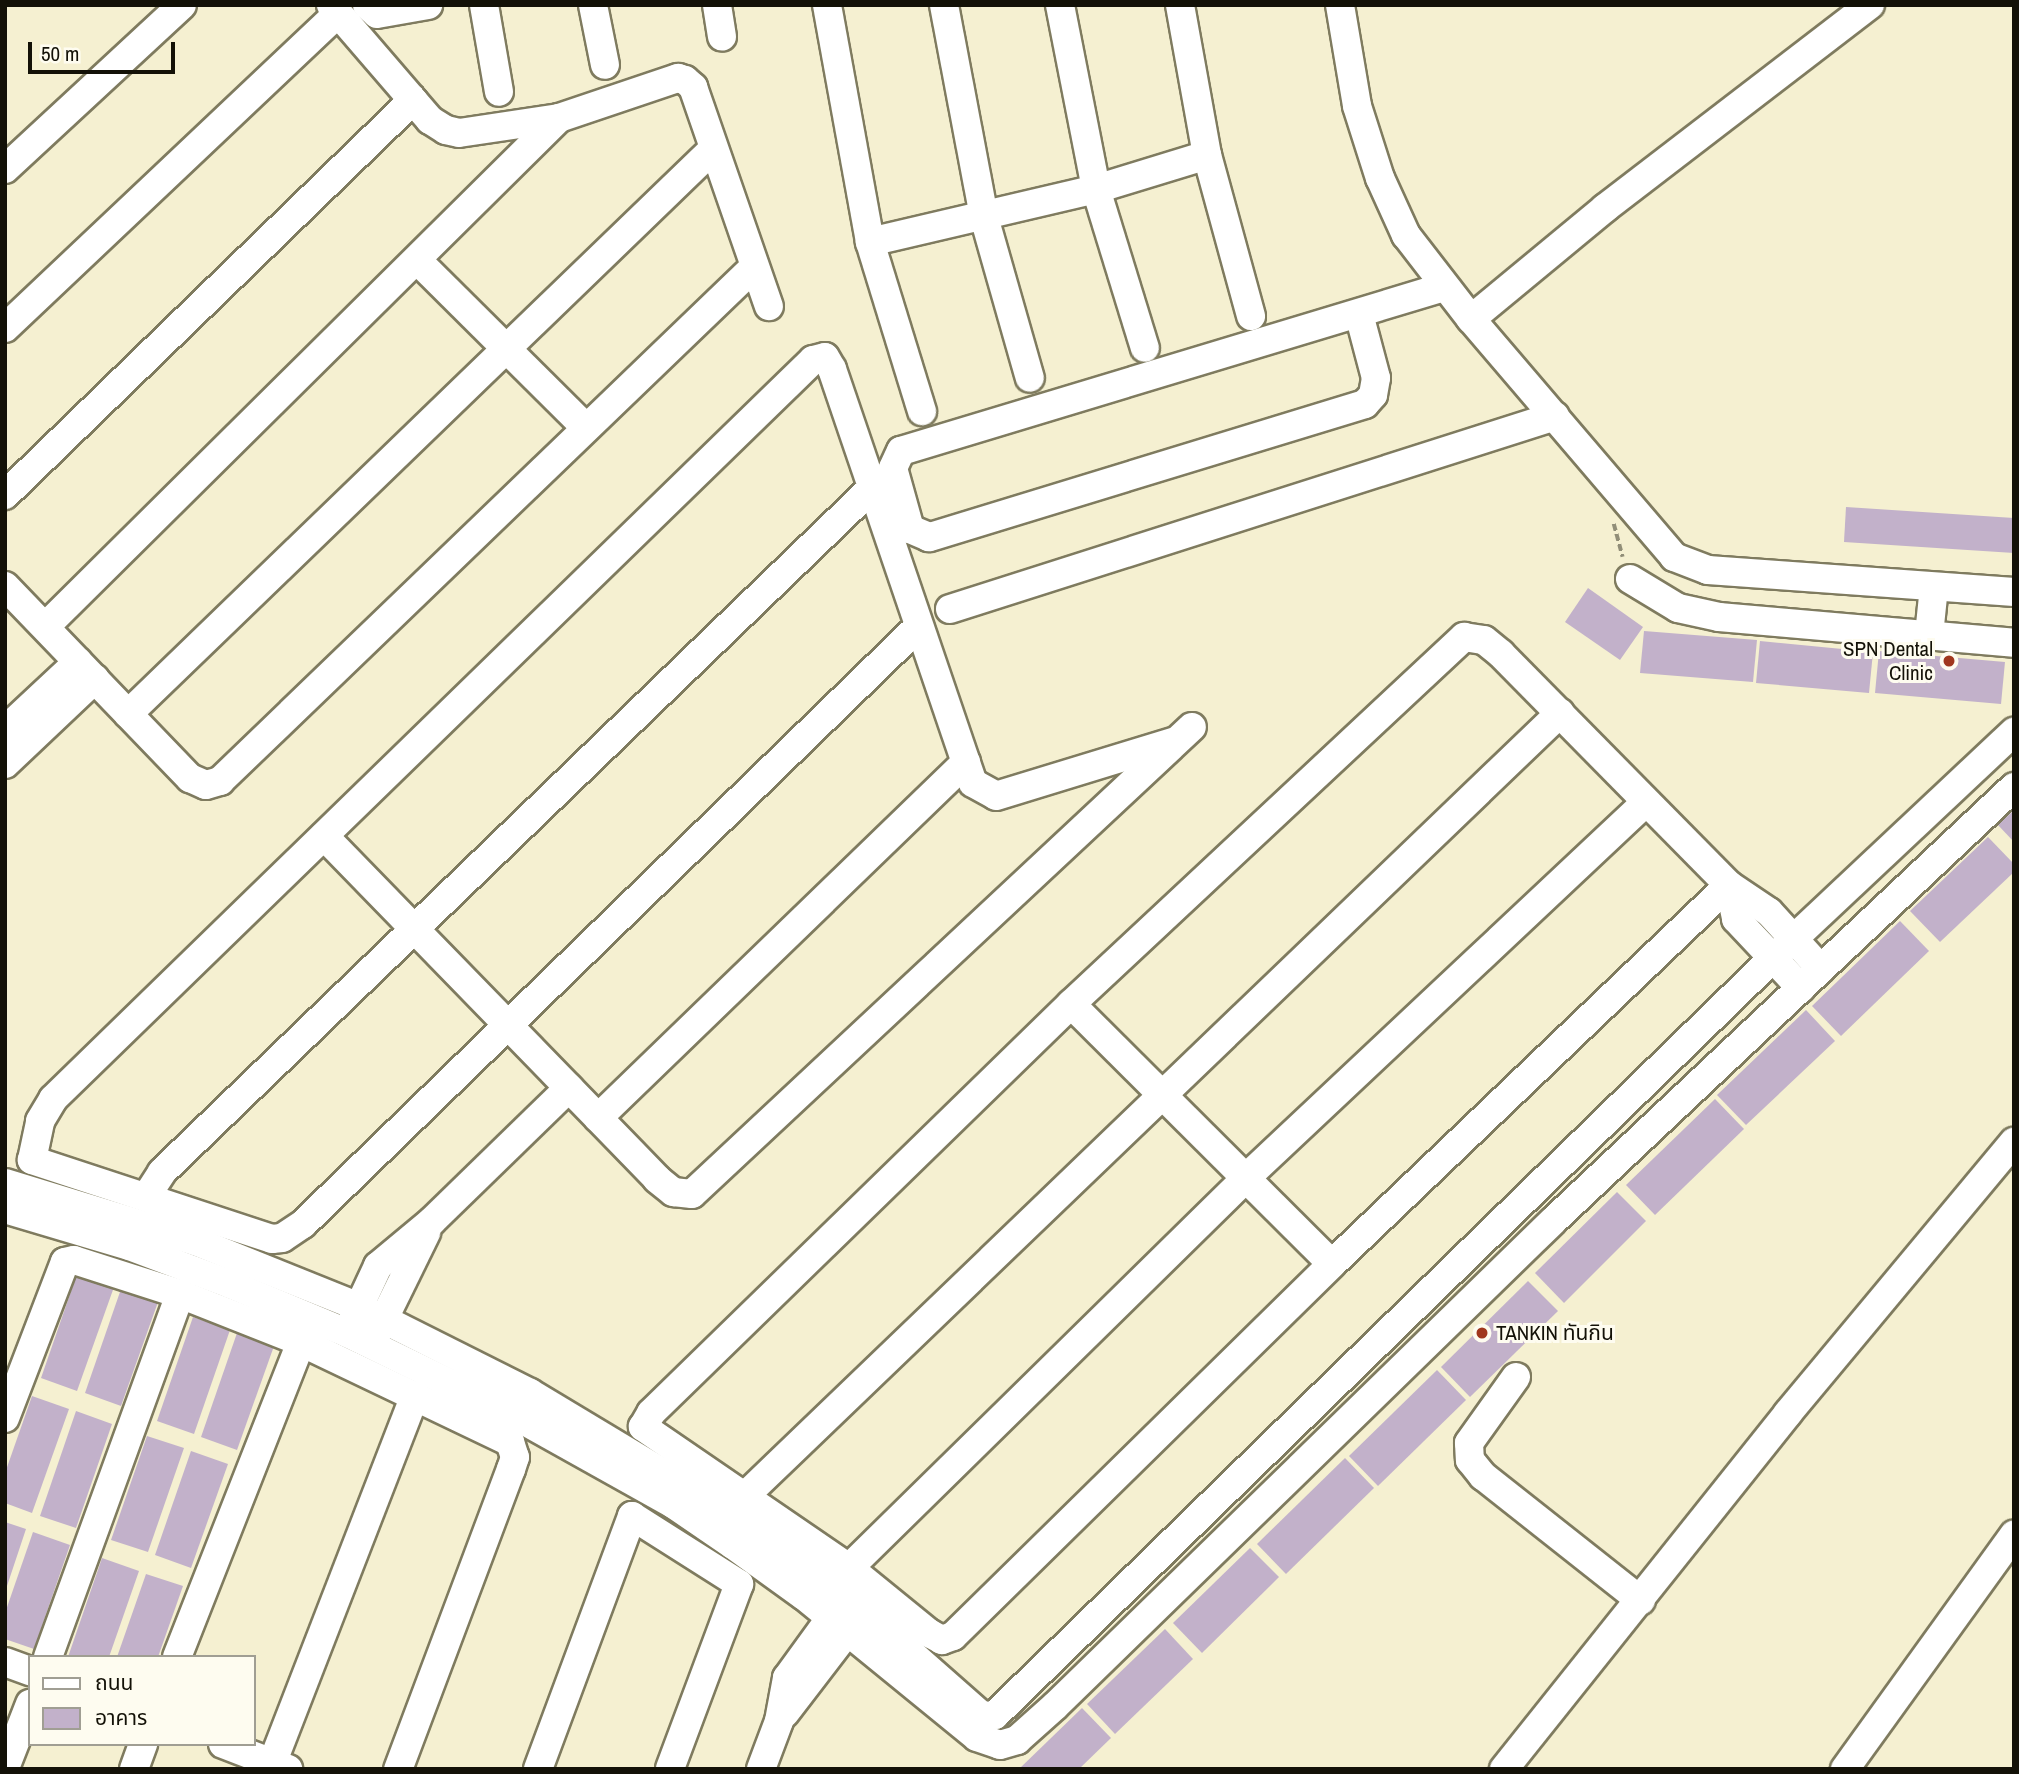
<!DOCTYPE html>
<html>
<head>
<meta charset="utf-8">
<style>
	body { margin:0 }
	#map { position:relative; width:2019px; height:1774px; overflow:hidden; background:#f5f0d1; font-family:"Archivo Narrow","Noto Sans Thai",sans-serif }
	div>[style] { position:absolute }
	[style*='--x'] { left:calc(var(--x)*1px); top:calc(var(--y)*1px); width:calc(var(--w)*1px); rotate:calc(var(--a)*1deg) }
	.building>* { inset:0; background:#c2b1ca }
	.path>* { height:3.5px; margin-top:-1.75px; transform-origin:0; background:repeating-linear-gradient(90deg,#918e78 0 7px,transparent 0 10.5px) }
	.roads { filter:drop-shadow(2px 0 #7f7b5f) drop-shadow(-2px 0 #7f7b5f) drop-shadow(0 2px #7f7b5f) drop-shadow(0 -2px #7f7b5f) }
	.minor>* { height:28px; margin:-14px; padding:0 14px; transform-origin:14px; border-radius:14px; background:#fff }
	.dots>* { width:19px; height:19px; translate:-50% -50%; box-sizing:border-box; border:4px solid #fefcf0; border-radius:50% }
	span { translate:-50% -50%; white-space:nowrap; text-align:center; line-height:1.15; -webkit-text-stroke:6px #fefcf0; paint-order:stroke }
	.poi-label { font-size:21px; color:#131107 }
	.right { translate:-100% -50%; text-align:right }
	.left { translate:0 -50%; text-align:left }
	.frame { position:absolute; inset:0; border:7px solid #131107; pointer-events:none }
	.legend { position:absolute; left:28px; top:1655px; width:228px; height:91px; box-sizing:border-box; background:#fefcf0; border:2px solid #a09e93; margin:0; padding:9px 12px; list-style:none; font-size:21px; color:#131107 }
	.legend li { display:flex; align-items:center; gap:14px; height:35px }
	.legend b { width:35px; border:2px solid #a09e93 }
	.scale { position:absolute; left:28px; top:42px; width:147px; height:32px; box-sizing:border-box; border:4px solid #131107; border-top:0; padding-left:9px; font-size:21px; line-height:24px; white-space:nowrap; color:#131107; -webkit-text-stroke:5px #fefcf0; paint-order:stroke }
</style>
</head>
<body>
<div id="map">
	<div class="building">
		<div style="clip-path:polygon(1846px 507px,2014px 518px,2014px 553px,1844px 542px)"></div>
		<div style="clip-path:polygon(1588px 588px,1643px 627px,1620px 660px,1565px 622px)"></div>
		<div style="clip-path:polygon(1644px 631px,1757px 640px,1753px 682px,1640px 673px)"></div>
		<div style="clip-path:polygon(1760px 641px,1873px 652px,1869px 693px,1756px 683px)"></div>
		<div style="clip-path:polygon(1879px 651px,2005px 662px,2001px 704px,1875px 693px)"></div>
		<div style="clip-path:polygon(2014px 810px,2014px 842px,1998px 825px)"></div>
		<div style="clip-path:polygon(1988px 837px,2014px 864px,2014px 872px,1940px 942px,1910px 911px)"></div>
		<div style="clip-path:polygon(1900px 921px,1929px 951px,1841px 1036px,1812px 1006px)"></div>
		<div style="clip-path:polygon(1806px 1010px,1835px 1041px,1746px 1125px,1717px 1095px)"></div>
		<div style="clip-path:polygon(1715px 1099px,1744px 1129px,1655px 1215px,1626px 1185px)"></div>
		<div style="clip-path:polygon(1617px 1192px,1646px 1221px,1564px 1303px,1535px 1273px)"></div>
		<div style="clip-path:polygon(77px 1274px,114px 1287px,77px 1391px,41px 1378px)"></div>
		<div style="clip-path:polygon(1528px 1281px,1558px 1311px,1470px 1397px,1441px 1367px)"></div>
		<div style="clip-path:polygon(121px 1289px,158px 1302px,121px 1406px,85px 1393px)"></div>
		<div style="clip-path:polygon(193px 1317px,230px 1330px,194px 1434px,157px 1421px)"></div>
		<div style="clip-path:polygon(237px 1333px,274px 1346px,237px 1450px,201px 1437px)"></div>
		<div style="clip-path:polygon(1437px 1370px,1466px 1400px,1378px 1486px,1349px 1456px)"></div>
		<div style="clip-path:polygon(32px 1396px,69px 1409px,32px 1513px,5px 1503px,5px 1473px)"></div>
		<div style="clip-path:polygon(76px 1411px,112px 1424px,76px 1528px,40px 1516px)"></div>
		<div style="clip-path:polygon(147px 1436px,184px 1448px,148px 1552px,111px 1540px)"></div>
		<div style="clip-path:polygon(191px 1451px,228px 1464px,191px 1568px,155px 1555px)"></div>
		<div style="clip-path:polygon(1345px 1458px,1374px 1488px,1286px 1574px,1257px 1544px)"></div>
		<div style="clip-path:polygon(5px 1522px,26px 1529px,6px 1589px,5px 1589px)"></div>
		<div style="clip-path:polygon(33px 1532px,70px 1545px,34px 1649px,5px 1639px,5px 1613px)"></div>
		<div style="clip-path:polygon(1250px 1548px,1279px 1577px,1202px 1653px,1173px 1623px)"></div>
		<div style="clip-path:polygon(102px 1558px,139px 1571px,109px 1657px,68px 1657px)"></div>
		<div style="clip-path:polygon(146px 1574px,183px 1586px,158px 1657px,117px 1657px)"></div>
		<div style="clip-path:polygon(1165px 1629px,1193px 1659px,1115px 1734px,1087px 1704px)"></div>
		<div style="clip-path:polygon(1082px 1708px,1111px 1738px,1079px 1769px,1019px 1769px)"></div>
	</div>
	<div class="path">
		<div style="--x:1614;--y:524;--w:34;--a:75"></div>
	</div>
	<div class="roads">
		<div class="minor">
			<div style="--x:331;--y:5;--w:152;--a:49.3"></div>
			<div style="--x:430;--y:120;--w:19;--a:32"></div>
			<div style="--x:446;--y:130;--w:13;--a:13"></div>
			<div style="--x:459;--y:133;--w:101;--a:-8.5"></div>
			<div style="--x:559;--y:118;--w:126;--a:-18.6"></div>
			<div style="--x:678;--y:78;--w:7;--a:16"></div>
			<div style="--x:685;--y:80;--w:11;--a:41"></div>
			<div style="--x:693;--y:87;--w:232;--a:70.9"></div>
			<div style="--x:367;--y:5;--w:13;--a:42"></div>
			<div style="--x:377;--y:14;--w:52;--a:-10"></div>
			<div style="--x:484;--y:5;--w:88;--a:80.2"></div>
			<div style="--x:593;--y:5;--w:61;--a:78.7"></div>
			<div style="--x:717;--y:5;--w:32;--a:81"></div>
			<div style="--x:827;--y:5;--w:241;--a:79.7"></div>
			<div style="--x:870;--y:242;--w:177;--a:72.9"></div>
			<div style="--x:944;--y:5;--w:216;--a:79.3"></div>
			<div style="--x:984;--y:217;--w:167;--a:74.1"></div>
			<div style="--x:1060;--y:5;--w:187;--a:78.9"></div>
			<div style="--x:1096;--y:189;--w:166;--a:72.9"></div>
			<div style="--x:1180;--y:5;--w:152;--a:79.8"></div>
			<div style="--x:1207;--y:155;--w:167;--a:74.7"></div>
			<div style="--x:1340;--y:5;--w:102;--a:80.4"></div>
			<div style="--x:1357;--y:106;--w:76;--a:72.3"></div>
			<div style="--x:1380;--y:178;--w:63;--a:65.5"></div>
			<div style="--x:1406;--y:235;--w:106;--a:52.3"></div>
			<div style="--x:1471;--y:319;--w:313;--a:49.5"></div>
			<div style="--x:1674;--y:557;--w:36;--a:21"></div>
			<div style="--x:1708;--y:570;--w:307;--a:4.1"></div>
			<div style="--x:5;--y:169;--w:241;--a:-42.8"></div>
			<div style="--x:870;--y:242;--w:232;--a:-13.2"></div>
			<div style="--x:1096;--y:189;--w:116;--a:-17"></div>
			<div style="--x:417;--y:260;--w:235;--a:44.8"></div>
			<div style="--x:1359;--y:314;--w:66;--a:75.1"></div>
			<div style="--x:1376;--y:378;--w:17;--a:100"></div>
			<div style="--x:1373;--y:395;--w:12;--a:132"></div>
			<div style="--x:1365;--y:404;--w:456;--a:163"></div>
			<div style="--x:929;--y:537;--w:21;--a:-157"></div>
			<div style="--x:910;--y:529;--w:63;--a:-105.6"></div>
			<div style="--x:893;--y:468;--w:19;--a:-65"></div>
			<div style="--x:901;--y:451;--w:567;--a:-16.81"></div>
			<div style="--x:1471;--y:319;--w:174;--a:-39.6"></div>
			<div style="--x:1605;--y:208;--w:334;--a:-37.5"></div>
			<div style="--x:5;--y:328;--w:458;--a:-43.4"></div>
			<div style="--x:5;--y:495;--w:568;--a:-44.07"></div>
			<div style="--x:1630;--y:579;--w:56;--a:31.1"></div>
			<div style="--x:1678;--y:608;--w:42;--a:12.4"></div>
			<div style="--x:1719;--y:617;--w:296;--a:5"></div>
			<div style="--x:5;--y:586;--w:267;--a:46.1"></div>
			<div style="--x:190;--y:778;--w:17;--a:24"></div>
			<div style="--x:206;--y:785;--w:15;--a:-16"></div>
			<div style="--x:220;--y:781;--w:740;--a:-43.9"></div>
			<div style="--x:950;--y:609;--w:635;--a:-17.69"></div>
			<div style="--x:46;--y:626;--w:722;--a:-44.72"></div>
			<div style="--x:918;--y:627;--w:857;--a:135.85"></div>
			<div style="--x:303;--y:1224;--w:25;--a:146"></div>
			<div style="--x:282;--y:1238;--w:10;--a:174"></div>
			<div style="--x:272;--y:1239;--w:253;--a:-161.8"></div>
			<div style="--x:32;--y:1160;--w:40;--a:-78"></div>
			<div style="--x:40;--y:1121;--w:26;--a:-59"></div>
			<div style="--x:53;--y:1099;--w:1060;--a:-44.2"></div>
			<div style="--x:813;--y:360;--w:12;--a:-14"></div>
			<div style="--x:825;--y:357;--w:14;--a:60"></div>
			<div style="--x:832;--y:369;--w:437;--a:71.2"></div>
			<div style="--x:973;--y:783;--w:26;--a:29"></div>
			<div style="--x:996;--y:796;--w:185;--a:-17"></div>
			<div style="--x:1929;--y:635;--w:48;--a:-84.1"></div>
			<div style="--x:128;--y:714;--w:813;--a:-44"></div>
			<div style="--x:5;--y:730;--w:100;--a:-43"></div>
			<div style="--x:5;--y:764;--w:124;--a:-43.4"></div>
			<div style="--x:324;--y:836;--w:478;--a:45.8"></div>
			<div style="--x:657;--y:1179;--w:21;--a:39"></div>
			<div style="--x:673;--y:1192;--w:19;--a:6"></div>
			<div style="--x:692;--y:1194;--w:684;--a:-43.05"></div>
			<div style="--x:1729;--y:885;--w:549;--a:136.33"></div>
			<div style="--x:1332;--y:1264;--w:531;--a:135.53"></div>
			<div style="--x:953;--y:1636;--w:12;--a:160"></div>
			<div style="--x:942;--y:1640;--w:15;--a:-152"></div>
			<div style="--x:929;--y:1633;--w:103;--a:-140.9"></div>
			<div style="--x:849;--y:1568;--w:250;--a:-145.6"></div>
			<div style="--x:643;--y:1427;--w:16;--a:-60"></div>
			<div style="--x:651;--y:1413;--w:586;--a:-44.24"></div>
			<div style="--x:1071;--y:1004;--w:538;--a:-43.04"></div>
			<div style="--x:1464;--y:637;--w:20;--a:9"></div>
			<div style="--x:1484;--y:640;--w:22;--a:39"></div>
			<div style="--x:1501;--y:654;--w:325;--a:45.4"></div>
			<div style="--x:1729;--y:885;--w:48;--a:34"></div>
			<div style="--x:1769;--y:912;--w:77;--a:47.6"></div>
			<div style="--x:1729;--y:885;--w:35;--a:78"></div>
			<div style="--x:1736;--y:919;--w:95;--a:46.7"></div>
			<div style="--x:1071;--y:1004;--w:368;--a:44.9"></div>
			<div style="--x:598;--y:1118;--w:512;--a:-44.05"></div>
			<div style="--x:5;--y:1183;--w:199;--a:17"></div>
			<div style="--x:195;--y:1241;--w:177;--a:21.9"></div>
			<div style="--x:359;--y:1307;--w:191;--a:26.7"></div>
			<div style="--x:530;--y:1393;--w:245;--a:31"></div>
			<div style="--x:740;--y:1519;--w:155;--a:36.9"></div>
			<div style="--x:864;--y:1612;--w:157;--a:41.4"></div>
			<div style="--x:982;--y:1716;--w:13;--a:-4"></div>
			<div style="--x:995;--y:1715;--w:1084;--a:-44.22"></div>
			<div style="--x:1772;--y:959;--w:332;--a:-43.2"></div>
			<div style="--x:146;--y:1197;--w:30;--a:-57"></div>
			<div style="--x:162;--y:1172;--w:986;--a:-43.93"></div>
			<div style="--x:5;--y:1209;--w:129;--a:16.6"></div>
			<div style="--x:129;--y:1246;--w:108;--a:20.6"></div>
			<div style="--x:230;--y:1284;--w:127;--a:22.7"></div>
			<div style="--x:347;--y:1333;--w:176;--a:26"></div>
			<div style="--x:505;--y:1410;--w:193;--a:29.2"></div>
			<div style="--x:673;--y:1504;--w:73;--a:34.3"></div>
			<div style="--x:733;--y:1545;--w:87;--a:35.7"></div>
			<div style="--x:804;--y:1596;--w:223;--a:39.2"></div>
			<div style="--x:977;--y:1737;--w:24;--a:19"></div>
			<div style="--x:1000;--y:1745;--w:18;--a:-16"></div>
			<div style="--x:1017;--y:1740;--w:51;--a:-41.8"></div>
			<div style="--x:1055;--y:1706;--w:695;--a:-44.24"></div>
			<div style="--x:1553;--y:1221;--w:633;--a:-43.27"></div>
			<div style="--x:351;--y:1324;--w:64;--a:-65"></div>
			<div style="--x:378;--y:1266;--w:70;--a:-39.8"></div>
			<div style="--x:432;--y:1221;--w:191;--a:-44.2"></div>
			<div style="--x:376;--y:1335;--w:114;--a:-63.9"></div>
			<div style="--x:1516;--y:1377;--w:81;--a:125.5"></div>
			<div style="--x:1469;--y:1443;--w:17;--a:87"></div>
			<div style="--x:1470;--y:1460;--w:21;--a:51"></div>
			<div style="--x:1483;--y:1476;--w:201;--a:38.3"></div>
			<div style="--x:5;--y:1418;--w:167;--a:-69"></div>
			<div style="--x:65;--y:1262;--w:9;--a:-13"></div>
			<div style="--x:74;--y:1260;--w:111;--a:17.8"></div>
			<div style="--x:180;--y:1294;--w:130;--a:21.6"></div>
			<div style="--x:301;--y:1342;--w:232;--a:25.6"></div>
			<div style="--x:510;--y:1442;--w:16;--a:72"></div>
			<div style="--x:515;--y:1457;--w:13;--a:108"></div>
			<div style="--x:511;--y:1469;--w:321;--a:110.6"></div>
			<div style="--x:746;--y:1495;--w:1129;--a:-43.85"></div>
			<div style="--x:849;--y:1568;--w:559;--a:-44.49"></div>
			<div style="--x:1248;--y:1176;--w:546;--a:-43.22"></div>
			<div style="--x:48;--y:1657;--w:386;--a:-70"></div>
			<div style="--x:177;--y:1657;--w:339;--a:-68.5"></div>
			<div style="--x:5;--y:1662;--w:27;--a:20"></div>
			<div style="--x:785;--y:1713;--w:120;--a:-52.5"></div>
			<div style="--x:223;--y:1744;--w:70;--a:21"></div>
			<div style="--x:5;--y:1768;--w:69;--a:-68.7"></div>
			<div style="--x:134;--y:1769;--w:27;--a:-70"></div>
			<div style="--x:270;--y:1769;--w:401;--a:-68.8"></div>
			<div style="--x:538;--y:1769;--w:270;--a:-69.6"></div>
			<div style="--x:632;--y:1516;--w:127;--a:32.4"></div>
			<div style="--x:739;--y:1584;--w:197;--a:110.5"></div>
			<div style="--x:761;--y:1769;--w:51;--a:-69.4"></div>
			<div style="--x:779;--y:1721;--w:44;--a:-79.5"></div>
			<div style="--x:787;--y:1678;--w:94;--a:-54.1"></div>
			<div style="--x:1504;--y:1769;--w:455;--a:-51.4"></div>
			<div style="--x:1788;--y:1413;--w:353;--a:-50.2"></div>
			<div style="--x:1845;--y:1769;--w:289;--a:-54.2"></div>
		</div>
	</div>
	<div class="dots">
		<div style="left:1949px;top:661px;background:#a0371d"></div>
		<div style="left:1482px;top:1333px;background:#a0371d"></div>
	</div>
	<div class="poi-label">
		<span class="right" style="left:1933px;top:661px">SPN Dental<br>Clinic</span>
		<span class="left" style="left:1496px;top:1333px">TANKIN ทันกิน</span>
	</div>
	<div class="frame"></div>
	<ul class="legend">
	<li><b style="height:9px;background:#fff"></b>ถนน</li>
	<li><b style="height:19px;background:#c2b1ca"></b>อาคาร</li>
	</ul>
	<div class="scale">50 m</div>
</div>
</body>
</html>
